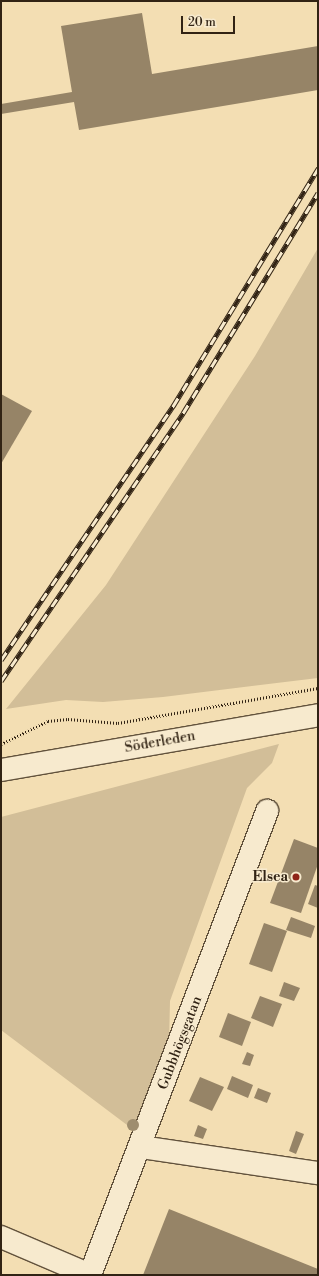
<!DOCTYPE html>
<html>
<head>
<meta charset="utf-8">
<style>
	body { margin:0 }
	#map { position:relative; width:319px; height:1276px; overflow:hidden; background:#f3deb3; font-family:"Libre Bodoni",serif }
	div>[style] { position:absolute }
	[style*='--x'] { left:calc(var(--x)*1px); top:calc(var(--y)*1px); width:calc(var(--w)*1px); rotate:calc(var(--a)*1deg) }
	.green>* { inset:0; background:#d2be98 }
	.building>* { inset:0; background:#968467 }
	.path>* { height:2.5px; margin-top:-1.25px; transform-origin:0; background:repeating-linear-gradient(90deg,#312314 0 1px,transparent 0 3px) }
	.roads { filter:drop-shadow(1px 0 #62523c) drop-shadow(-1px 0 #62523c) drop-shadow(0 1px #62523c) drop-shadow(0 -1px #62523c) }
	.minor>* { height:22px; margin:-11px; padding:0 11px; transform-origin:11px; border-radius:11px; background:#f7eace }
	.rail>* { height:4.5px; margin-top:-2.25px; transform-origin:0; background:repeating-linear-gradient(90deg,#f7eace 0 9px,#312314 0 18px); box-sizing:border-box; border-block:1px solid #312314 }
	.trees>* { width:12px; height:12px; margin:-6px; border-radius:50%; background:#9e8d6e }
	.dots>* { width:11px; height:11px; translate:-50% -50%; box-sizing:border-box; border:2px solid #f7eace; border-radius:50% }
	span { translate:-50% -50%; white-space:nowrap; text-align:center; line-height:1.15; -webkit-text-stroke:3px #f7eace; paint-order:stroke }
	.street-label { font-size:14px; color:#312314 }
	.poi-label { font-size:14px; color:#312314; font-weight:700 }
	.right { translate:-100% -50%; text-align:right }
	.frame { position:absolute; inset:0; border:2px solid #312314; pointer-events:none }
	.scale { position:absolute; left:181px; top:16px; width:54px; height:18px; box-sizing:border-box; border:2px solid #312314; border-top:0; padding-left:5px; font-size:12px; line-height:14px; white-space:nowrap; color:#312314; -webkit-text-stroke:3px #f7eace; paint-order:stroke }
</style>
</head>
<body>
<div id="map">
	<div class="green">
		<div style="clip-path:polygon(318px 248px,318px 678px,163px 697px,103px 702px,66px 700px,6px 709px,106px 585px,255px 356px)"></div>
		<div style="clip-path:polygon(279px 744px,272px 763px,247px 788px,170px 1001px,169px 1045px,135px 1131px,1px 1030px,1px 817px)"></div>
	</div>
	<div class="building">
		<div style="clip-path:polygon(142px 13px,152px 74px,318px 46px,318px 90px,79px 130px,74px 102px,1px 114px,1px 104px,72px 92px,61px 26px)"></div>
		<div style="clip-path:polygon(1px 394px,32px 411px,1px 464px)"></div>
		<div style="clip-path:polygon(294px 839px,318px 848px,318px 864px,301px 913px,270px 903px)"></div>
		<div style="clip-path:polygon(315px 885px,318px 886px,318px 908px,308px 904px)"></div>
		<div style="clip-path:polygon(291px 917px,315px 926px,311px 938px,286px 930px)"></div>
		<div style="clip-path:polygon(264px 923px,287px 931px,272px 972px,249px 964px)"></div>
		<div style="clip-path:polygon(284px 982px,300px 988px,294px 1001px,279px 996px)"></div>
		<div style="clip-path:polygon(260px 996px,282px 1004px,273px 1027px,251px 1018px)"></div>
		<div style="clip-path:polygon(228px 1013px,251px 1022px,242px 1046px,219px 1037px)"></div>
		<div style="clip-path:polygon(247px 1052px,254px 1055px,250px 1066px,242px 1064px)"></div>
		<div style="clip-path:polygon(232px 1076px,253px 1085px,248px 1098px,227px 1089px)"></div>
		<div style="clip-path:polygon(200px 1077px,224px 1087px,212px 1111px,189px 1101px)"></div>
		<div style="clip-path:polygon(258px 1088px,271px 1093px,267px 1103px,254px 1098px)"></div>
		<div style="clip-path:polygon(198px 1125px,207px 1129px,203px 1139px,194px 1136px)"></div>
		<div style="clip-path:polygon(296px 1131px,304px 1134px,296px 1154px,289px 1151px)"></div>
		<div style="clip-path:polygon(169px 1209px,318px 1269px,317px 1275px,143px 1275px)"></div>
	</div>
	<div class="path">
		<div style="--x:1;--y:744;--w:52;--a:-26.1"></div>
		<div style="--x:48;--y:721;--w:20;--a:-6"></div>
		<div style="--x:68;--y:719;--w:50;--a:4.6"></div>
		<div style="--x:118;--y:723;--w:203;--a:-9.9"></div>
	</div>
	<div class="roads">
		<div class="minor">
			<div style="--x:1;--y:770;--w:322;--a:-9.8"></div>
			<div style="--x:141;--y:1147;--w:179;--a:8.4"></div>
			<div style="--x:1;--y:1237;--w:97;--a:23.1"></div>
			<div style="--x:90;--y:1275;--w:497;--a:-69.1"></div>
		</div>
	</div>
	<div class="rail">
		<div style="--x:1;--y:660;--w:307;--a:-55.9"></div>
		<div style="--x:173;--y:406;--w:279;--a:-58.6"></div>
		<div style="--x:1;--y:681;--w:324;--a:-55.8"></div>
		<div style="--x:183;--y:413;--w:258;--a:-58.5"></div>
	</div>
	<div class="trees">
		<div style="left:133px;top:1125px"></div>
	</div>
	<div class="dots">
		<div style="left:296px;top:877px;background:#8f2418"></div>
	</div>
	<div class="street-label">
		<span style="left:160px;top:742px;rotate:-10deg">Söderleden</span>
		<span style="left:180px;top:1043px;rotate:-69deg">Gubbhögsgatan</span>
	</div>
	<div class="poi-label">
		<span class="right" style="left:288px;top:877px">Elsea</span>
	</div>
	<div class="frame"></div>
	<div class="scale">20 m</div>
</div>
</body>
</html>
